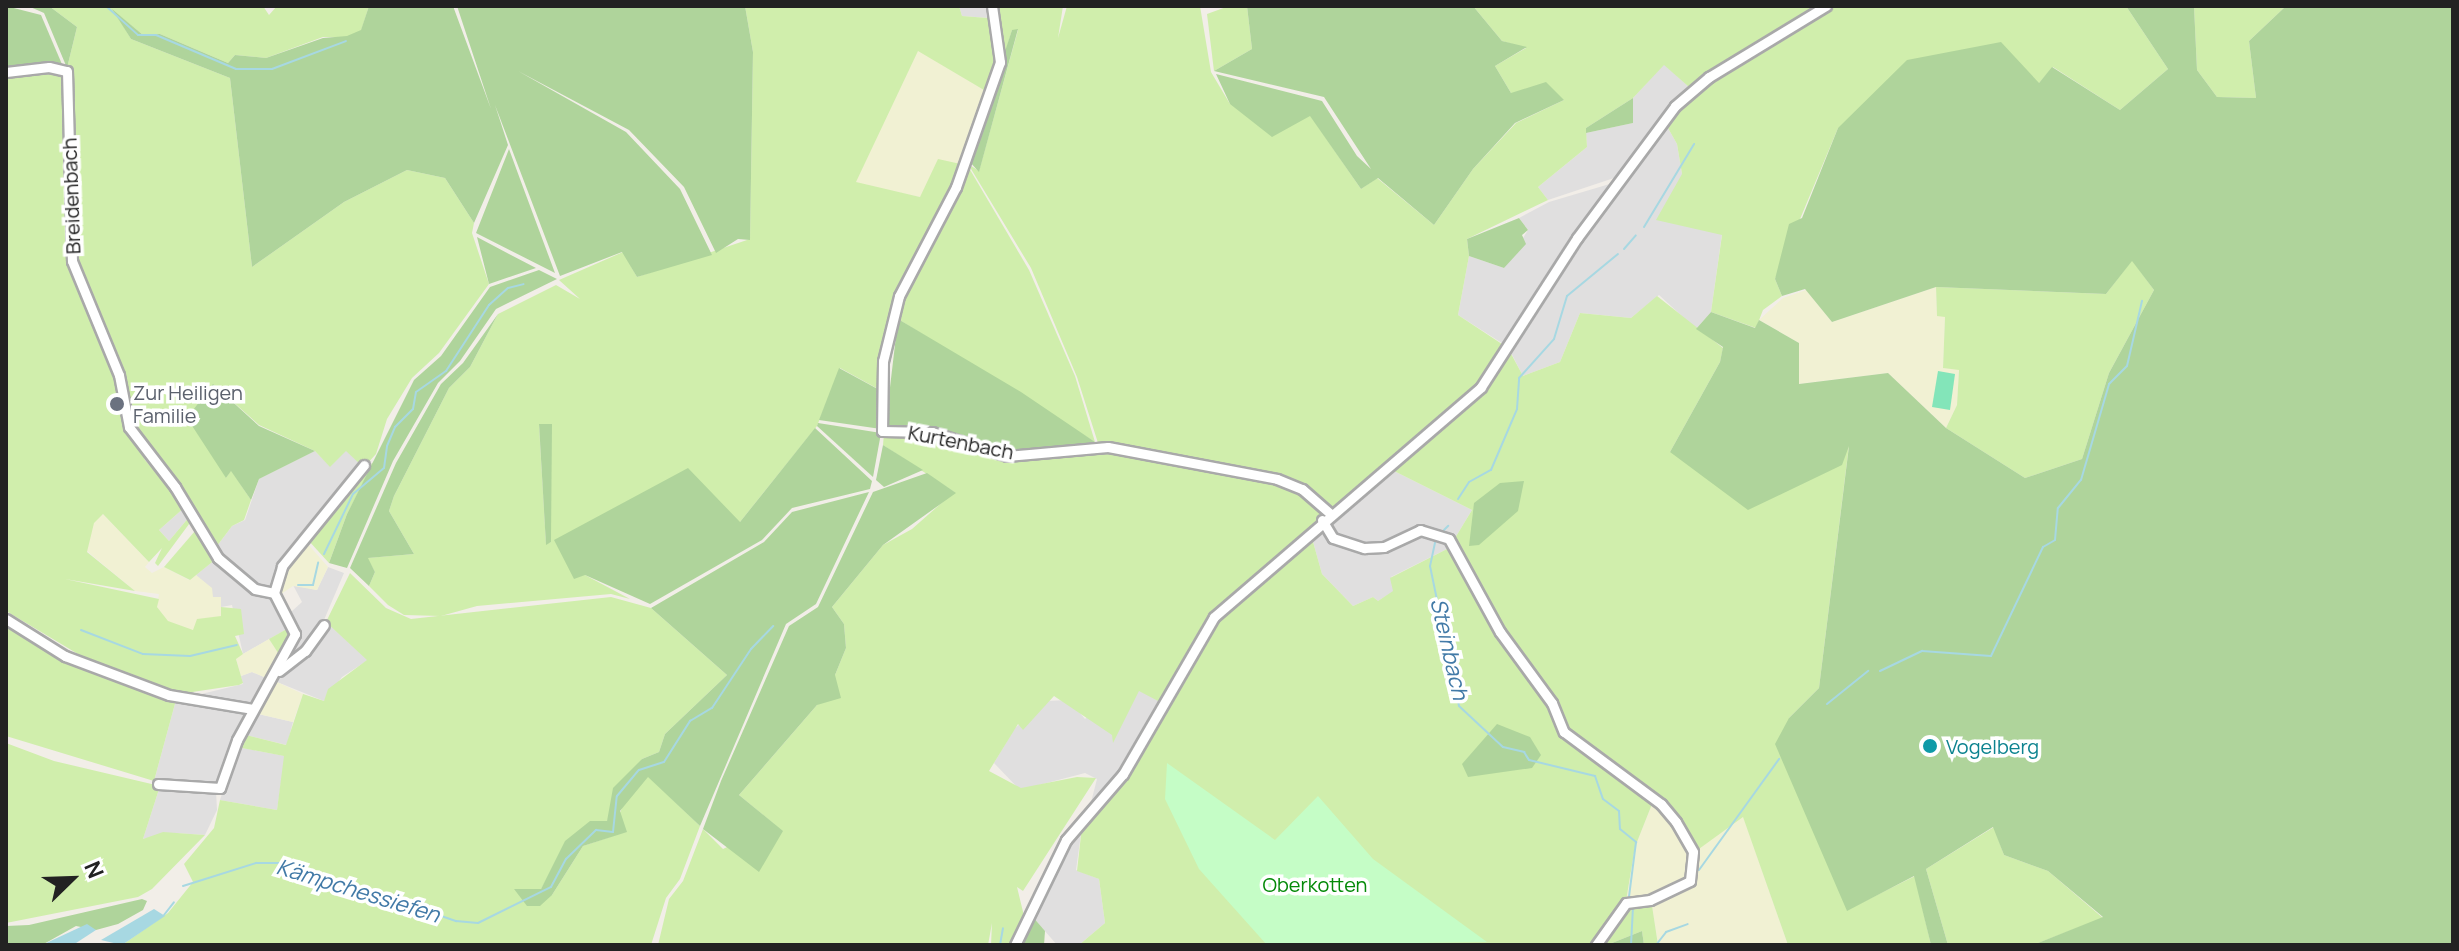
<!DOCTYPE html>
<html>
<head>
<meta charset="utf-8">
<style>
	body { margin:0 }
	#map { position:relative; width:2459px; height:951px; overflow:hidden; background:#f2eee8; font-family:Manrope,sans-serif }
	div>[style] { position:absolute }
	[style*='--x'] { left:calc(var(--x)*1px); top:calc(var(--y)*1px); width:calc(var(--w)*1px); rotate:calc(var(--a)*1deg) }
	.residential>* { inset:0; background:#e0dfdf }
	.farmland>* { inset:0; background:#f1f1d3 }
	.grass>* { inset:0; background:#d0eeac }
	.forest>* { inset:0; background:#afd49b }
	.park>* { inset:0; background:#c5fdc6 }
	.pitch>* { inset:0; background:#83e5b9 }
	.water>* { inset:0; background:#a7d8e2 }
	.stream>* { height:2px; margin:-1px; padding:0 1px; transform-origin:1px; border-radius:1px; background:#a7d8e2 }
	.roads { filter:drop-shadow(2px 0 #a9a9a9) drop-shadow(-2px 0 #a9a9a9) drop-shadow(0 2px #a9a9a9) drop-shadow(0 -2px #a9a9a9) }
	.minor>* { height:9px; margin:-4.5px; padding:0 4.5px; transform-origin:4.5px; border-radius:4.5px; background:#fff }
	.dots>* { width:22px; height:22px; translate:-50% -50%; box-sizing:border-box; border:4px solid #fff; border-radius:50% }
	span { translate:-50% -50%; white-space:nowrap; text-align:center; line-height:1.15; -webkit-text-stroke:7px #fff; paint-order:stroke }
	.street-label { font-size:20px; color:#222 }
	.worship-label { font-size:20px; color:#5b616d }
	.left { translate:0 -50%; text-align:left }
	.culture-label { font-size:20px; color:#0d838f }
	.park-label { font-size:20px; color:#058a09 }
	.water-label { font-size:22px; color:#427aa7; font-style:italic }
	.frame { position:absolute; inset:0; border:8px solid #222; pointer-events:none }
	.north { position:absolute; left:32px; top:839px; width:80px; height:80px; -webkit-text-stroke:6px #fff; paint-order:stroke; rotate:67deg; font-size:22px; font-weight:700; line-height:32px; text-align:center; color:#222 }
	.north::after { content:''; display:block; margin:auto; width:28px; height:36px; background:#222; clip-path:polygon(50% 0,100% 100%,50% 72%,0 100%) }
</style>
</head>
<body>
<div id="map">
	<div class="residential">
		<div style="clip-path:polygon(959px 6px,989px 6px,989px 18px,962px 16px)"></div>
		<div style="clip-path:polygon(1664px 64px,1689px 87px,1617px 177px,1548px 200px,1538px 187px,1587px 147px,1586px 133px,1633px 123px,1633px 98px)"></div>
		<div style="clip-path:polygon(1664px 121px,1677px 144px,1682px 174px,1722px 234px,1711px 312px,1696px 329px,1659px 295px,1631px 318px,1580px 313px,1560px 362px,1523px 376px,1508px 347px,1458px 315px,1469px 256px,1504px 268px,1528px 230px,1519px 218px,1549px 202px,1613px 183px,1519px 328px)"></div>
		<div style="clip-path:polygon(346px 450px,363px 466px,301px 543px,294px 544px,273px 587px,262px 589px,214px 550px,232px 526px,245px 520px,259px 479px,315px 451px,330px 466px)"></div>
		<div style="clip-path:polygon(1388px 468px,1472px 510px,1449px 548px,1391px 577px,1394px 591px,1378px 601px,1373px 597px,1353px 606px,1322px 574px,1310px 531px)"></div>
		<div style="clip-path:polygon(185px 507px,190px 516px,169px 541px,159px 530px)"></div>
		<div style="clip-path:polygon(216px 559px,275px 598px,292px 626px,243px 654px,232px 605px,221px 607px,221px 598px,213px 597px,196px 575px)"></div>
		<div style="clip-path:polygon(328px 567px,344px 573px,324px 620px,368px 660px,342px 677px,324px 701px,277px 682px,299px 631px,291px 612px,302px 602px,293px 585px,317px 590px)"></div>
		<div style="clip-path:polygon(252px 672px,271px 680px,256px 706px,197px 695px,243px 684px,241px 676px)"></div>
		<div style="clip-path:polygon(1115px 691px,1141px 691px,1161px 702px,1129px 759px,1089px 810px,1097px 779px,1085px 773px,1020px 790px,994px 763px,1015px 728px,1046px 701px,1069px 700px,1085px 719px)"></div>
		<div style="clip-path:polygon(176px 700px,245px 712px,221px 784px,203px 788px,154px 781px)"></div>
		<div style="clip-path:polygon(254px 713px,293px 722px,287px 745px,242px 734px)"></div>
		<div style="clip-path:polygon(237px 747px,285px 756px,277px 810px,220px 800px)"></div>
		<div style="clip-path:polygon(160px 786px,216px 791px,217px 810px,205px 835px,176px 833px,143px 839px)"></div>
		<div style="clip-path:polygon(1076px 828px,1081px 834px,1076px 870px,1099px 879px,1105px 923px,1079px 945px,1057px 945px,1032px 916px)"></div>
	</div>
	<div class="farmland">
		<div style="clip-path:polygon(918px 50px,989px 93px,966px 162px,920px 197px,855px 183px)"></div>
		<div style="clip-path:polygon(1936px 287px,1937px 315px,1945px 316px,1943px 368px,1959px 369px,1957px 405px,1946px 428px,1888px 373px,1798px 384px,1799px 343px,1759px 320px,1783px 298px,1806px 290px,1832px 322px)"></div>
		<div style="clip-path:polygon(103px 514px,149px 562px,145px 567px,152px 573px,164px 567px,189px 580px,196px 575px,212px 588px,213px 597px,221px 597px,221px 616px,194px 631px,168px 622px,157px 607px,159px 594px,135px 591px,87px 551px,93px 523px)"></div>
		<div style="clip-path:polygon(307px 543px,328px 567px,317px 590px,293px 586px,281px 594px,286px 566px)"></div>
		<div style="clip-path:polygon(269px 639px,282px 659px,271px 680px,252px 672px,241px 676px,236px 658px)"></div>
		<div style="clip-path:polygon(277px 682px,303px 694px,293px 722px,254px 713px)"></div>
		<div style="clip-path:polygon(1654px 799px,1692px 853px,1743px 816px,1788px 945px,1658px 945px,1651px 899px,1626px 902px,1635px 847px)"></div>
	</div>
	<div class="grass">
		<div style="clip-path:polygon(49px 6px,263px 6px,269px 15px,277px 6px,369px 6px,361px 31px,347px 37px,323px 37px,266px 58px,235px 55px,228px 63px,160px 34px,143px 35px,115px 12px,131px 39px,230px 78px,252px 267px,344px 202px,407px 170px,445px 178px,474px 223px,472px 233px,489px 284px,439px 353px,412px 378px,387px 419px,376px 454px,347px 486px,362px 466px,346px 451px,330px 467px,315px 451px,259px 425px,214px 385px,226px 478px,231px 470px,251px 500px,244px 520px,232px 526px,214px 550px,138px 440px,75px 262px,67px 68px,77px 27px)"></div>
		<div style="clip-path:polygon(evenodd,745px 6px,959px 6px,962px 16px,988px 18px,989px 6px,999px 55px,989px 93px,918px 51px,856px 182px,920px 197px,938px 159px,965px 165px,896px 296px,880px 390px,840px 368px,817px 426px,740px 522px,585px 575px,630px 599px,611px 594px,477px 606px,441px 616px,404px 615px,388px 605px,369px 586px,375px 572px,367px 558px,414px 554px,389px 511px,394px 496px,449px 388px,470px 367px,498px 314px,556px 285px,580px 299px,559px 280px,623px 252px,637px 277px,750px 239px,753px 52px,745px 6px,551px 424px,551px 542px,546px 544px,539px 425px,551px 424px)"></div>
		<div style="clip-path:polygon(evenodd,995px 6px,1063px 6px,1058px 38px,1067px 6px,1200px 6px,1211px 72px,1230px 104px,1310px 115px,1361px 189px,1377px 178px,1434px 225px,1473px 169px,1516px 123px,1564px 100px,1511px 93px,1495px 66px,1526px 48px,1502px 41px,1473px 6px,1821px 6px,1689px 87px,1664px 65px,1633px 98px,1586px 128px,1587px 147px,1538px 187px,1548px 200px,1467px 239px,1469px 256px,1458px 315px,1508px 348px,1523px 376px,1560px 362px,1580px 313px,1631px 318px,1657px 296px,1723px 348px,1720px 362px,1670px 452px,1849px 445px,1819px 688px,1789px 718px,1847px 910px,1915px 876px,1931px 945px,1788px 945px,1743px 817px,1692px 854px,1654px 799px,1635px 847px,1626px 901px,1651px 899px,1658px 945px,1644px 945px,1642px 931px,1607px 945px,1079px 945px,1105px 923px,1099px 879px,1077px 871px,1081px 835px,1076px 828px,1117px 784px,1210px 625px,1274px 561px,1210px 615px,1160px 702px,1139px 691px,1113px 743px,1112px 735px,1054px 696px,1023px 730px,1018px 724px,989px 771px,1021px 788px,1077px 777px,1096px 778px,1023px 891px,1017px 887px,1025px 920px,1012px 945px,991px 945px,992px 923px,988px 945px,658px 945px,669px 899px,683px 881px,703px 829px,723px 849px,774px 824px,739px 795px,817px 705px,835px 675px,846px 648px,844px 624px,832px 607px,883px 545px,912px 529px,954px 492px,883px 445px,884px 433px,930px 435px,1002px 458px,1098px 443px,1077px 377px,1031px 268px,968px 164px,979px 171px,1018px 30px,1012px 30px,1002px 63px,995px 6px,1424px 431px,1388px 468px,1472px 510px,1449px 548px,1390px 578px,1393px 591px,1378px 601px,1373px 597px,1353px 606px,1322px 574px,1310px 531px,1424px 431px)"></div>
		<div style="clip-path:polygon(1229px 6px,1247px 6px,1252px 49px,1214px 71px,1207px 14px)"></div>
		<div style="clip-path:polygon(1829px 6px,2126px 6px,2168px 69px,2120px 110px,2053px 67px,2039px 83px,1838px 128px,1775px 279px,1782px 296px,1763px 310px,1756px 328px,1711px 312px,1722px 235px,1656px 220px,1682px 174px,1677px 144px,1664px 121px,1701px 86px)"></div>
		<div style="clip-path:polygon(2194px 6px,2286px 6px,2249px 41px,2256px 98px,2217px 97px,2197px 70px)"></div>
		<div style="clip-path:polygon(50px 68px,66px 75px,68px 240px,112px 361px,120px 393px,111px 396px,113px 403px,117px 411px,123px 409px,145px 460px,185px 507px,159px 530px,169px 541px,190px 516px,192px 520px,158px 566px,155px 563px,162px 548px,149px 562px,103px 514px,94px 523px,87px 552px,135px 591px,65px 579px,159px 599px,157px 607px,168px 621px,193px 630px,197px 619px,221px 616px,221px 607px,241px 609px,244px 634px,235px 636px,243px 654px,236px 659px,243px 683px,239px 685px,179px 694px,93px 663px,6px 611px,6px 75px)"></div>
		<div style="clip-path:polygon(969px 168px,1029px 270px,1075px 376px,1095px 442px,898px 319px,919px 264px)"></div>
		<div style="clip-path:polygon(2132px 260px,2154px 290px,2109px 373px,2082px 459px,2025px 478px,1946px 428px,1957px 405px,1959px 370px,1943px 368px,1945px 317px,1937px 316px,1936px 287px,2106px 294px)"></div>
		<div style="clip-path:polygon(375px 460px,347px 514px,329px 563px,308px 540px)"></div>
		<div style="clip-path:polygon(195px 531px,216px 559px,190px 580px,164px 567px)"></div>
		<div style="clip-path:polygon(350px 573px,386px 608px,411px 619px,611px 597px,651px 608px,727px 675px,665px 734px,659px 752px,642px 759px,607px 821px,568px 843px,541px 889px,514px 889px,552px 895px,583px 846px,610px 837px,626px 798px,648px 776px,700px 826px,680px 879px,666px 898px,651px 945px,122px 945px,168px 913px,193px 882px,184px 864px,214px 828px,220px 800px,277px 810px,284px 756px,237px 747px,242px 734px,286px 745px,303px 694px,324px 701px,328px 689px,367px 660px,326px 622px)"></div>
		<div style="clip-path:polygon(6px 621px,90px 672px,176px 700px,154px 781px,6px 736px)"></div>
		<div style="clip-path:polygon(292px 626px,282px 659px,269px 639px)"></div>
		<div style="clip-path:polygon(6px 743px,54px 761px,160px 786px,143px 839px,163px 832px,205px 835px,152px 889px,138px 897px,6px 923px)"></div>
		<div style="clip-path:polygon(1994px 827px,2004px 855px,2048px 871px,2103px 918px,2033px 945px,1948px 945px,1926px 869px)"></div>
	</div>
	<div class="forest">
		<div style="clip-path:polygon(6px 6px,41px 15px,64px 69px,6px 70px)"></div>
		<div style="clip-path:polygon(28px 6px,49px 6px,77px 27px,67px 68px,44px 13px)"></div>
		<div style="clip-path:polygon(369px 6px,453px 6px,491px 109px,457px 6px,745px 6px,753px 52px,750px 240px,738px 239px,716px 253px,684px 187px,629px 130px,518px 71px,626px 132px,680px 189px,712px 255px,637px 277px,622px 252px,560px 276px,495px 105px,508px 145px,474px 223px,445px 178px,407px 170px,344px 202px,252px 267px,230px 78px,131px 39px,112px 9px,143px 35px,160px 34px,228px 63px,235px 55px,266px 58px,323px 38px,347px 36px,361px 30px)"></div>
		<div style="clip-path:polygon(1247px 6px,1473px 6px,1502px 41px,1527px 47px,1495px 66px,1511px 93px,1546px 82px,1564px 100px,1515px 123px,1473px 169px,1434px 225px,1378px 178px,1361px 189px,1310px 116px,1272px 137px,1230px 104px,1216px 74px,1322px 101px,1357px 156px,1371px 169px,1324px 97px,1214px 71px,1252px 49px)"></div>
		<div style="clip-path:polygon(2126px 6px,2194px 6px,2197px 70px,2217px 97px,2256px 98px,2249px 41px,2286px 6px,2453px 6px,2453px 945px,2033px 945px,2103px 917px,2048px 871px,2004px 855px,1993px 827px,1926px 869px,1948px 945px,1931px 945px,1914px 876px,1847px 911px,1775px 744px,1789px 718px,1819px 688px,1849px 446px,1842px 465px,1748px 510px,1670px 452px,1720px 362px,1723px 347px,1696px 329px,1711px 312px,1755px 328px,1759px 320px,1799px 343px,1799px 384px,1888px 373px,1946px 428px,2025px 478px,2082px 459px,2109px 373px,2154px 290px,2132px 261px,2106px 294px,1936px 287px,1832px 322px,1805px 289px,1782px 296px,1775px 279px,1789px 224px,1802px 218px,1838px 128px,1907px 60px,2001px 42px,2039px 83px,2052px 67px,2120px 110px,2168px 69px)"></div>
		<div style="clip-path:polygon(1018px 29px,979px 172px,969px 161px,1012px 30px)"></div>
		<div style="clip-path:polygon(1633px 98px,1633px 123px,1586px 133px,1586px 128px)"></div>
		<div style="clip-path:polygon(509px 149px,520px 179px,555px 273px,476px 233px)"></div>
		<div style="clip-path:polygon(1519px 218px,1528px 230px,1522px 235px,1526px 244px,1504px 268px,1469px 256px,1467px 239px)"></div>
		<div style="clip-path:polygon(477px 237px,509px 254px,536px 268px,489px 284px)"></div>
		<div style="clip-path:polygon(539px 270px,557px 279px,496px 309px,460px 361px,438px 383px,393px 461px,347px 568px,329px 563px,347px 514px,414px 380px,441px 356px,490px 287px)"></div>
		<div style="clip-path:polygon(498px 314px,470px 367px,449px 388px,394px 496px,389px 511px,414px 554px,368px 558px,375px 572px,369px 586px,350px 568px,396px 463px,441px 384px,463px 363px)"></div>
		<div style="clip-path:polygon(898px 319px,1021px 392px,1095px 442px,1008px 453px,929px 427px,885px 430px)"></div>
		<div style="clip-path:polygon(839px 368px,885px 393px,881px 429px,819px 420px)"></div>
		<div style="clip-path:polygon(213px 384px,259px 426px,315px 451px,259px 479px,251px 500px,231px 471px,226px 478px,187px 418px)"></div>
		<div style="clip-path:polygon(818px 423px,881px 433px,873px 477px,817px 426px)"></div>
		<div style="clip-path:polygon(539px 424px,552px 424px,551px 542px,546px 545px)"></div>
		<div style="clip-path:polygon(815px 428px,872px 481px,870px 489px,792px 508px,762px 540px,650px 604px,585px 575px,574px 579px,554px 540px,688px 468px,740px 522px)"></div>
		<div style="clip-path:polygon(883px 445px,923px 470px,884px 487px,876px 480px)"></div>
		<div style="clip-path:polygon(927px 473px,956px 493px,883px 545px,832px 607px,844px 624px,846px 648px,835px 675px,841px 698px,817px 705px,739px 795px,783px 831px,759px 872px,703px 829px,721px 781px,789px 626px,818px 607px,873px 492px)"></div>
		<div style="clip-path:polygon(1524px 481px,1518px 511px,1479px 545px,1469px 546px,1474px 503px,1500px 483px)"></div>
		<div style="clip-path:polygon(869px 492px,816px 604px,786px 624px,700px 826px,648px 777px,620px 811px,627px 832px,583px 846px,552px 895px,540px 906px,527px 906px,514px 889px,541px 889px,565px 841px,590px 821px,607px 821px,613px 788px,642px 759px,659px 752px,665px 734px,727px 675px,651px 608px,764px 542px,792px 512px)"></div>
		<div style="clip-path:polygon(1497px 724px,1530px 737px,1541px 755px,1532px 768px,1468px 777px,1462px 764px)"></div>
		<div style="clip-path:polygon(142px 899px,147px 901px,143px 910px,118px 924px,96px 930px,76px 926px,42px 945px,6px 945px,6px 926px,29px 925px)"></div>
		<div style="clip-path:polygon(1032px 916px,1045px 931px,1044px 945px,1017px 945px)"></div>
		<div style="clip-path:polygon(1642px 931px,1644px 945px,1607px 945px)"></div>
	</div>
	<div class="park">
		<div style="clip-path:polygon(1167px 763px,1275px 840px,1318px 796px,1373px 859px,1487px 942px,1267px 945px,1199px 869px,1165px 799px)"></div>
	</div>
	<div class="pitch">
		<div style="clip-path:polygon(1938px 371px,1955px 374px,1950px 410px,1932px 407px)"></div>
	</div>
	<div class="water">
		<div style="clip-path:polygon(154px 909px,165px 916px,122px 945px,101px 940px)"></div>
		<div style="clip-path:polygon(87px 924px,96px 930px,73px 945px,42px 945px)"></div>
	</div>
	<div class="stream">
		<div style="--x:106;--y:6;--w:43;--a:42.2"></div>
		<div style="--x:138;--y:35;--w:18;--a:0"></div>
		<div style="--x:156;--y:35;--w:87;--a:23"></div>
		<div style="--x:236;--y:69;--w:36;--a:0"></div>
		<div style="--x:272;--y:69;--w:79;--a:-20.7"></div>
		<div style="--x:1644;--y:227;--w:97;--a:-58.9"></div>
		<div style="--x:1624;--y:249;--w:18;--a:-49"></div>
		<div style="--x:1458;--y:499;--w:20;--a:-57"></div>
		<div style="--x:1469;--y:482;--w:25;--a:-29"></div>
		<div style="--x:1491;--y:470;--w:66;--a:-66.9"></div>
		<div style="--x:1517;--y:409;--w:31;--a:-86"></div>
		<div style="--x:1519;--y:378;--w:52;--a:-48.1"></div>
		<div style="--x:1554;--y:339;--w:45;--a:-73.2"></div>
		<div style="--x:1567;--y:296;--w:66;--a:-39.5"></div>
		<div style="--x:1444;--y:530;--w:6;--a:-45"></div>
		<div style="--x:1436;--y:538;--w:29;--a:102"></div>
		<div style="--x:1430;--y:566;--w:143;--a:78.3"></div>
		<div style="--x:1459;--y:706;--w:60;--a:43"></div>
		<div style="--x:1503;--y:747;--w:22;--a:13"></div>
		<div style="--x:1524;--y:752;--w:9;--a:58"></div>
		<div style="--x:1529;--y:760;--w:68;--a:13.6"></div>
		<div style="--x:1595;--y:776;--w:24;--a:71"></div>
		<div style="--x:1603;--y:799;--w:20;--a:37"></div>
		<div style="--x:1619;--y:811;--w:18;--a:87"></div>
		<div style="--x:1620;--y:829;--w:21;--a:39"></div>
		<div style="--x:1636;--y:842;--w:55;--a:97.3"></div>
		<div style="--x:324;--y:554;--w:67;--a:-64.2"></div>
		<div style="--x:353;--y:494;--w:40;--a:-40"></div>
		<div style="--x:384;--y:468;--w:22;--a:-82"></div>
		<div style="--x:387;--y:446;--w:21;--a:-67"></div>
		<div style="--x:395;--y:427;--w:25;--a:-45"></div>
		<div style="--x:413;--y:409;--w:17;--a:-80"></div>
		<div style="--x:416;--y:392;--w:37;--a:-35"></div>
		<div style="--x:446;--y:371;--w:79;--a:-56.9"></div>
		<div style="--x:489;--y:305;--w:25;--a:-42"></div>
		<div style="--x:508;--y:288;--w:16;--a:-14"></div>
		<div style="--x:298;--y:585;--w:15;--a:0"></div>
		<div style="--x:313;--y:585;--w:23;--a:-77"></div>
		<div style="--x:81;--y:630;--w:66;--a:21.2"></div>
		<div style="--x:143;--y:654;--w:47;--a:2.4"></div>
		<div style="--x:190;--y:656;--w:48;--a:-13.2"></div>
		<div style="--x:1880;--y:671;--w:47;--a:-25.5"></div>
		<div style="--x:1922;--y:651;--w:69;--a:4.1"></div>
		<div style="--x:1991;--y:656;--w:121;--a:-64.5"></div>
		<div style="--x:2043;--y:547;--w:14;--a:-30"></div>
		<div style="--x:2055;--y:540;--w:32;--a:-85"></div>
		<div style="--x:2058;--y:508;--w:36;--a:-51"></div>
		<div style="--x:2081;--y:480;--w:100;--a:-73.7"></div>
		<div style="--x:2109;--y:384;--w:25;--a:-45"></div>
		<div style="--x:2127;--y:366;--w:67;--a:-77"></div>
		<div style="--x:1827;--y:704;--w:53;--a:-38.8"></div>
		<div style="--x:1699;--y:870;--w:137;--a:-54.2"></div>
		<div style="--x:183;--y:886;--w:77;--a:-17.5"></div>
		<div style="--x:256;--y:863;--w:24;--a:0"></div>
		<div style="--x:280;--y:863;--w:57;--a:23.9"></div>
		<div style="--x:332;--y:886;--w:28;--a:4"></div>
		<div style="--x:360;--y:888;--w:102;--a:19"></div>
		<div style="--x:456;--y:921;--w:22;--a:5"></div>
		<div style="--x:478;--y:923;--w:81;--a:-26.3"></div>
		<div style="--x:551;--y:887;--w:32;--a:-62"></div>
		<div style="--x:566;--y:859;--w:42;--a:-44"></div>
		<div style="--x:596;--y:830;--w:17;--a:7"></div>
		<div style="--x:613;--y:832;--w:36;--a:-84"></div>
		<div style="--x:617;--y:796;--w:34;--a:-50"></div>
		<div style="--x:639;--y:770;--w:26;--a:-18"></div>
		<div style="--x:664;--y:762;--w:49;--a:-57.6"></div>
		<div style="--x:690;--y:721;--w:26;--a:-31"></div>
		<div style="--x:712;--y:708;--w:71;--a:-56.5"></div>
		<div style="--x:751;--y:649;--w:32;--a:-46"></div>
		<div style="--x:164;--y:915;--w:16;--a:-52"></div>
		<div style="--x:1000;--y:945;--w:17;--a:-80"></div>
		<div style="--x:1631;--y:945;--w:37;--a:-87"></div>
		<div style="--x:1656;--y:945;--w:16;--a:-52"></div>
		<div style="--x:1666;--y:932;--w:23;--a:-20"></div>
	</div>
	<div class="roads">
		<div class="minor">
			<div style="--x:992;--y:6;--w:57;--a:81.9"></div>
			<div style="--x:1000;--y:62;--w:133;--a:109.4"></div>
			<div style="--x:956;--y:187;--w:123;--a:117.6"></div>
			<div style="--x:899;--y:296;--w:67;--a:103.8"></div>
			<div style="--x:883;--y:361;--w:70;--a:90.8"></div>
			<div style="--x:882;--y:431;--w:50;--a:1.1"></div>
			<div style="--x:932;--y:432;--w:79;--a:17.7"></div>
			<div style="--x:1007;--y:456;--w:101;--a:-5.1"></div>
			<div style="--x:1108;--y:447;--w:172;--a:10.7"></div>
			<div style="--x:1277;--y:479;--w:27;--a:22"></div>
			<div style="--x:1302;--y:489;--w:37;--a:41"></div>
			<div style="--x:6;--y:72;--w:43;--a:-6.6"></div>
			<div style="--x:49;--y:67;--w:18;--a:13"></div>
			<div style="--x:67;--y:71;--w:190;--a:88.5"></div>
			<div style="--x:72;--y:261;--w:123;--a:67.6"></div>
			<div style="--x:119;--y:375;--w:53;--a:79.1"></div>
			<div style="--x:129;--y:427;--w:76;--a:52.5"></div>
			<div style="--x:175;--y:487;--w:83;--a:58.8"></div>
			<div style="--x:218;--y:558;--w:48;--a:40"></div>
			<div style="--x:255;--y:589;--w:19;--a:12"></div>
			<div style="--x:1322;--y:520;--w:21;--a:59"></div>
			<div style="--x:1333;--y:538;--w:33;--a:18"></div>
			<div style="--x:1364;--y:548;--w:20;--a:-3"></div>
			<div style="--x:1384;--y:547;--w:40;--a:-25"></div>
			<div style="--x:1420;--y:530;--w:30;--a:17"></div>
			<div style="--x:1449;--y:539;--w:106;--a:61.3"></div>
			<div style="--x:1500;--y:632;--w:88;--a:53.8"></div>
			<div style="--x:1552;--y:703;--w:31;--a:68"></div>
			<div style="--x:1564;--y:732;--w:121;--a:36.6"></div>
			<div style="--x:1661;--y:804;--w:23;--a:50"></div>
			<div style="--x:1676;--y:822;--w:34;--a:60"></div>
			<div style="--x:1693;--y:852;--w:29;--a:96"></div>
			<div style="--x:1690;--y:881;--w:44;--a:154.6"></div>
			<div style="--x:1650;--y:900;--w:24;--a:173"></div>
			<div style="--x:1626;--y:903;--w:52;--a:125.5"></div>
			<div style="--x:6;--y:619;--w:70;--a:32.1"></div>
			<div style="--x:65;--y:656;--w:111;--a:20.6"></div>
			<div style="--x:169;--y:695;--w:85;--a:9.5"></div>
			<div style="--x:279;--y:671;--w:33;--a:-38"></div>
			<div style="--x:305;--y:651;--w:32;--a:-54"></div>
			<div style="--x:158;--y:784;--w:62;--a:3.7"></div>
			<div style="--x:220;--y:788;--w:51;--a:-70.5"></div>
			<div style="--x:237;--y:740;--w:121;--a:-61.3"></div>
			<div style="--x:295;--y:634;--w:46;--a:-117.1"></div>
			<div style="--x:274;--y:593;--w:28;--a:-73"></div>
			<div style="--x:282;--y:566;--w:130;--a:-50.9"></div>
			<div style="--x:1015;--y:945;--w:117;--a:-64.1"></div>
			<div style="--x:1066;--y:840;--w:87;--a:-49.2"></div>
			<div style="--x:1123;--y:774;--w:181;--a:-59.9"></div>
			<div style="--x:1214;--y:617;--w:352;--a:-40.7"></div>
			<div style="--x:1481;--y:387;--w:177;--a:-57.2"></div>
			<div style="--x:1577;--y:238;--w:164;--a:-53.4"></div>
			<div style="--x:1675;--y:106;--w:45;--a:-40.5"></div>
			<div style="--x:1709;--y:77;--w:137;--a:-31.3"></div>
		</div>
	</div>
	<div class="dots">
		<div style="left:117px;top:404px;background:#6b7280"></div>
		<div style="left:1930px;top:746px;background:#0f9aa8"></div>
	</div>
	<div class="street-label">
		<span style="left:71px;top:196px;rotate:-92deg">Breidenbach</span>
		<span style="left:961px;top:442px;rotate:11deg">Kurtenbach</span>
	</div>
	<div class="worship-label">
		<span class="left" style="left:133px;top:404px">Zur Heiligen<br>Familie</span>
	</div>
	<div class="culture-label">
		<span class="left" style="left:1946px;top:746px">Vogelberg</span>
	</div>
	<div class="park-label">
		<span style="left:1315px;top:884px">Oberkotten</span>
	</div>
	<div class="water-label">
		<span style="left:1449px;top:649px;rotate:77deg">Steinbach</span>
		<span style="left:358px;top:891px;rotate:17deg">Kämpchessiefen</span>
	</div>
	<div class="frame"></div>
	<div class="north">N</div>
</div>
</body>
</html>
